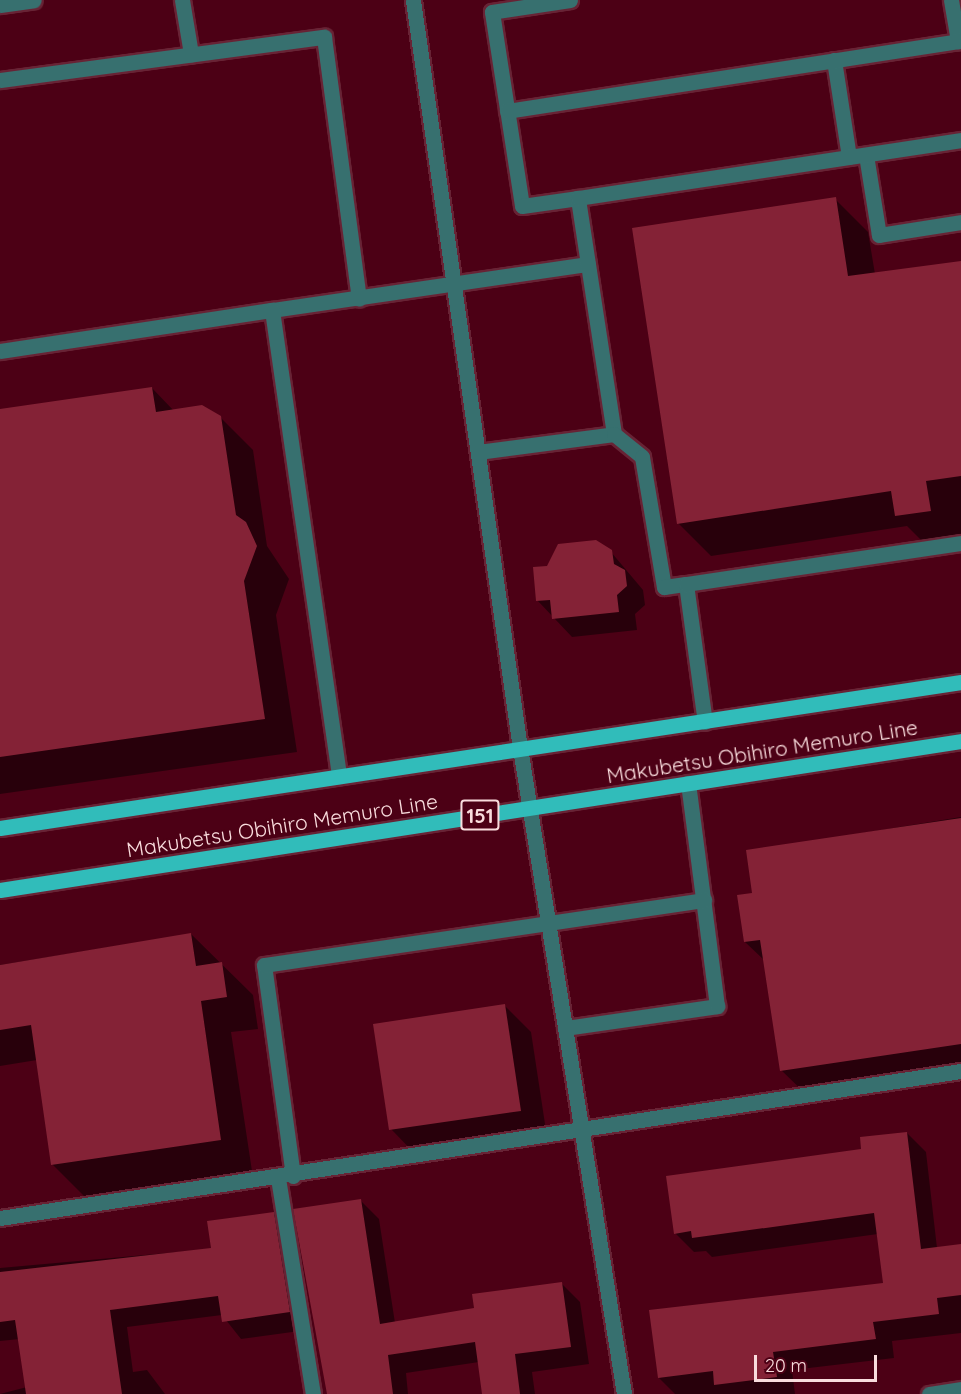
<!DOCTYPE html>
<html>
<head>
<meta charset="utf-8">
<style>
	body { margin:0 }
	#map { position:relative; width:961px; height:1394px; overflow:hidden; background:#4c0015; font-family:Quicksand,sans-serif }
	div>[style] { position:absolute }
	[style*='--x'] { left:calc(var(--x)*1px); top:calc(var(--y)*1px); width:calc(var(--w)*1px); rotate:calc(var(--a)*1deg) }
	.shadow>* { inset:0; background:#0007 }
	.building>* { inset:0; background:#842236 }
	.roads { filter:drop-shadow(2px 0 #682335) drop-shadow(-2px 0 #682335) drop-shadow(0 2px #682335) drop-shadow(0 -2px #682335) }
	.lane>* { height:15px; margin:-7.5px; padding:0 7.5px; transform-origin:7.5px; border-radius:7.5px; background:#37706f }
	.street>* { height:15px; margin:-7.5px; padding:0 7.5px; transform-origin:7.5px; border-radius:7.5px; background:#37706f }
	.primary>* { height:15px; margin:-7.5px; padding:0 7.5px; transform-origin:7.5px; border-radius:7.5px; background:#31bcba }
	span { translate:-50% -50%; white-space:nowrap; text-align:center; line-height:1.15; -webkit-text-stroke:4.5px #4c0015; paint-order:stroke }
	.shield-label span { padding:2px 4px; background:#4c0015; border:2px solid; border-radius:4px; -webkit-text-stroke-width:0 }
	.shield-label { font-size:20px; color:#f9dcdd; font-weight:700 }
	.street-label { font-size:21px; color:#f9dcdd }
	.scale { position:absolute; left:754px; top:1355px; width:123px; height:27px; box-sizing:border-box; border:3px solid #f9dcdd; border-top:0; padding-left:8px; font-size:18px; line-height:21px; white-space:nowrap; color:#f9dcdd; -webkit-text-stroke:4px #4c0015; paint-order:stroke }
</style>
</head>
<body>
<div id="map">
	<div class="shadow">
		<div style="clip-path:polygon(835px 199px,868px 232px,875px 274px,961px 262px,961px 544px,929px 548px,907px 526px,711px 556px,678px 523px)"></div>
		<div style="clip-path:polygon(152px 388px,174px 411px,220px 417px,253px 450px,267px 546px,289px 579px,276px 615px,297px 752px,0 794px,0 410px)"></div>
		<div style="clip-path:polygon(611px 552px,643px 590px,645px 605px,635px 614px,637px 630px,572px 637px,537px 600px,547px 567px)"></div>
		<div style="clip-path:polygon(961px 817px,961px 1078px,812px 1100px,781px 1070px,765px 961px,745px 942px,754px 894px,747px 852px)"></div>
		<div style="clip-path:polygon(191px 934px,253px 995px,258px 1029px,231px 1032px,252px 1171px,84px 1196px,52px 1164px,37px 1060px,0 1066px,0 965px)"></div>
		<div style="clip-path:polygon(505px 1006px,531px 1032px,547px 1137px,417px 1156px,391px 1129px)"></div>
		<div style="clip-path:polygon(907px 1133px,926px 1152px,937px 1248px,961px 1245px,961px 1333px,892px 1341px,894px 1358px,792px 1370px,795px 1394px,675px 1394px,659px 1378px,884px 1285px,878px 1234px,712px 1257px,706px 1251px,694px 1252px,675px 1233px)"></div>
		<div style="clip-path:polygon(361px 1201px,379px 1219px,395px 1323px,476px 1309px,562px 1284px,580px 1302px,589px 1364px,532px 1372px,535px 1394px,483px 1394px,479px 1362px,406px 1373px,408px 1394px,328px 1394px,295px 1210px)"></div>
		<div style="clip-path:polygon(273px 1213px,291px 1231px,307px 1330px,241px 1339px,222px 1315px,127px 1327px,133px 1372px,147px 1370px,165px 1394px,0 1394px,27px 1387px,20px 1339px,0 1341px,0 1268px,212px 1249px)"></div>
	</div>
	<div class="building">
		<div style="clip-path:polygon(836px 197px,848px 276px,961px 261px,961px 476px,926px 481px,931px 511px,895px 516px,891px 491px,677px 524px,632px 228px)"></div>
		<div style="clip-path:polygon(152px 387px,156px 412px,202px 405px,221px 416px,236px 515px,246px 522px,257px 546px,244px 581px,265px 719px,0 757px,0 409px)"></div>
		<div style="clip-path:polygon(596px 540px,612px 550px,614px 564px,625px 570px,627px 586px,617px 595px,619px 612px,552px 619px,550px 600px,536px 601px,533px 567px,547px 566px,558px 544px)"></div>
		<div style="clip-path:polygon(961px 818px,961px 1044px,780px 1071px,760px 940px,744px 942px,737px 895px,752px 893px,746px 850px)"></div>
		<div style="clip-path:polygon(191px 933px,196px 966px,222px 962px,227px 997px,201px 1001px,221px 1140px,51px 1165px,31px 1025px,0 1030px,0 965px)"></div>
		<div style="clip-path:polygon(505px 1004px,521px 1111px,389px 1130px,373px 1024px)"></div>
		<div style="clip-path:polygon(907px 1132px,921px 1249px,961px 1244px,961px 1295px,937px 1298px,939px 1314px,873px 1322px,876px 1339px,773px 1352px,777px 1377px,714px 1385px,713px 1371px,658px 1378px,649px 1310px,883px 1283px,874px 1213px,692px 1238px,691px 1231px,674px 1234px,666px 1176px,861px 1149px,860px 1137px)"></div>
		<div style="clip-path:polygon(361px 1199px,380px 1324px,474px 1308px,472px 1294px,562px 1282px,571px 1347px,515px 1354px,520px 1394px,482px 1394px,475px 1342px,388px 1355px,393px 1394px,327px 1394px,293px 1209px)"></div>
		<div style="clip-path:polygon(274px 1212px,290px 1312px,222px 1322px,218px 1296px,110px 1310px,122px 1394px,26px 1394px,15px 1320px,0 1322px,0 1272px,211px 1248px,207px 1221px)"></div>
	</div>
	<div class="roads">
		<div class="lane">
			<div style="--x:182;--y:0;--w:55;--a:80.5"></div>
			<div style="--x:570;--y:0;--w:79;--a:171.3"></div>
			<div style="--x:492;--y:12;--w:196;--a:81.2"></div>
			<div style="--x:522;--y:206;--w:57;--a:-8.1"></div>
			<div style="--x:951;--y:0;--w:42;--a:80.3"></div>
			<div style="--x:834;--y:60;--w:98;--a:81.2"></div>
			<div style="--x:0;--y:80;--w:327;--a:-7.6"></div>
			<div style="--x:324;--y:37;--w:264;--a:82.4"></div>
			<div style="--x:507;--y:111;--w:459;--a:-8.8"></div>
			<div style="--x:866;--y:155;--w:81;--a:80.8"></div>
			<div style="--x:879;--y:235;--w:83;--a:-9"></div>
			<div style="--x:272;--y:310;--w:319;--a:-8.3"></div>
			<div style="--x:0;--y:351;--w:275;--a:-8.6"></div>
			<div style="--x:272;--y:310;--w:471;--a:81.8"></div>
			<div style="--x:614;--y:434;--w:239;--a:-98.7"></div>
			<div style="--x:578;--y:198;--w:387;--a:-8.6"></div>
			<div style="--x:478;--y:452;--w:137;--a:-7.5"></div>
			<div style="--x:614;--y:434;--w:36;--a:39"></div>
			<div style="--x:642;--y:457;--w:132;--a:80.4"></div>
			<div style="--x:664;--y:587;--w:22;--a:-8"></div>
			<div style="--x:686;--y:584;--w:139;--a:82.2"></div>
			<div style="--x:686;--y:584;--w:278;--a:-8.5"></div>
			<div style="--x:565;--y:1028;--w:154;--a:-8.2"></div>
			<div style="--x:717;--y:1006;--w:225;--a:-97.4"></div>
			<div style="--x:293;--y:1176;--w:213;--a:-97.8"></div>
			<div style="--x:264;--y:965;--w:445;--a:-8.4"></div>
		</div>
		<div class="street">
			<div style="--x:413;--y:0;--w:756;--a:81.86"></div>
			<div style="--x:520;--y:748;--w:654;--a:80.85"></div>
			<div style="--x:0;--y:5;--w:34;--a:-8"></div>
			<div style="--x:278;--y:1178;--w:219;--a:80.8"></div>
			<div style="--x:0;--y:1218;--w:972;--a:-8.7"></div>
			<div style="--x:929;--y:1394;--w:32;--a:-9"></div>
		</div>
		<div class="primary">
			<div style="--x:0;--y:828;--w:972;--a:-8.64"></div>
			<div style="--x:0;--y:890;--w:972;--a:-8.81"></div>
		</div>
	</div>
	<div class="shield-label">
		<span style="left:480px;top:815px">151</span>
	</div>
	<div class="street-label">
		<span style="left:762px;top:751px;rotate:-9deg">Makubetsu Obihiro Memuro Line</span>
		<span style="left:282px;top:825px;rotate:-9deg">Makubetsu Obihiro Memuro Line</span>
	</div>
	<div class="scale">20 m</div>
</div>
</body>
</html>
